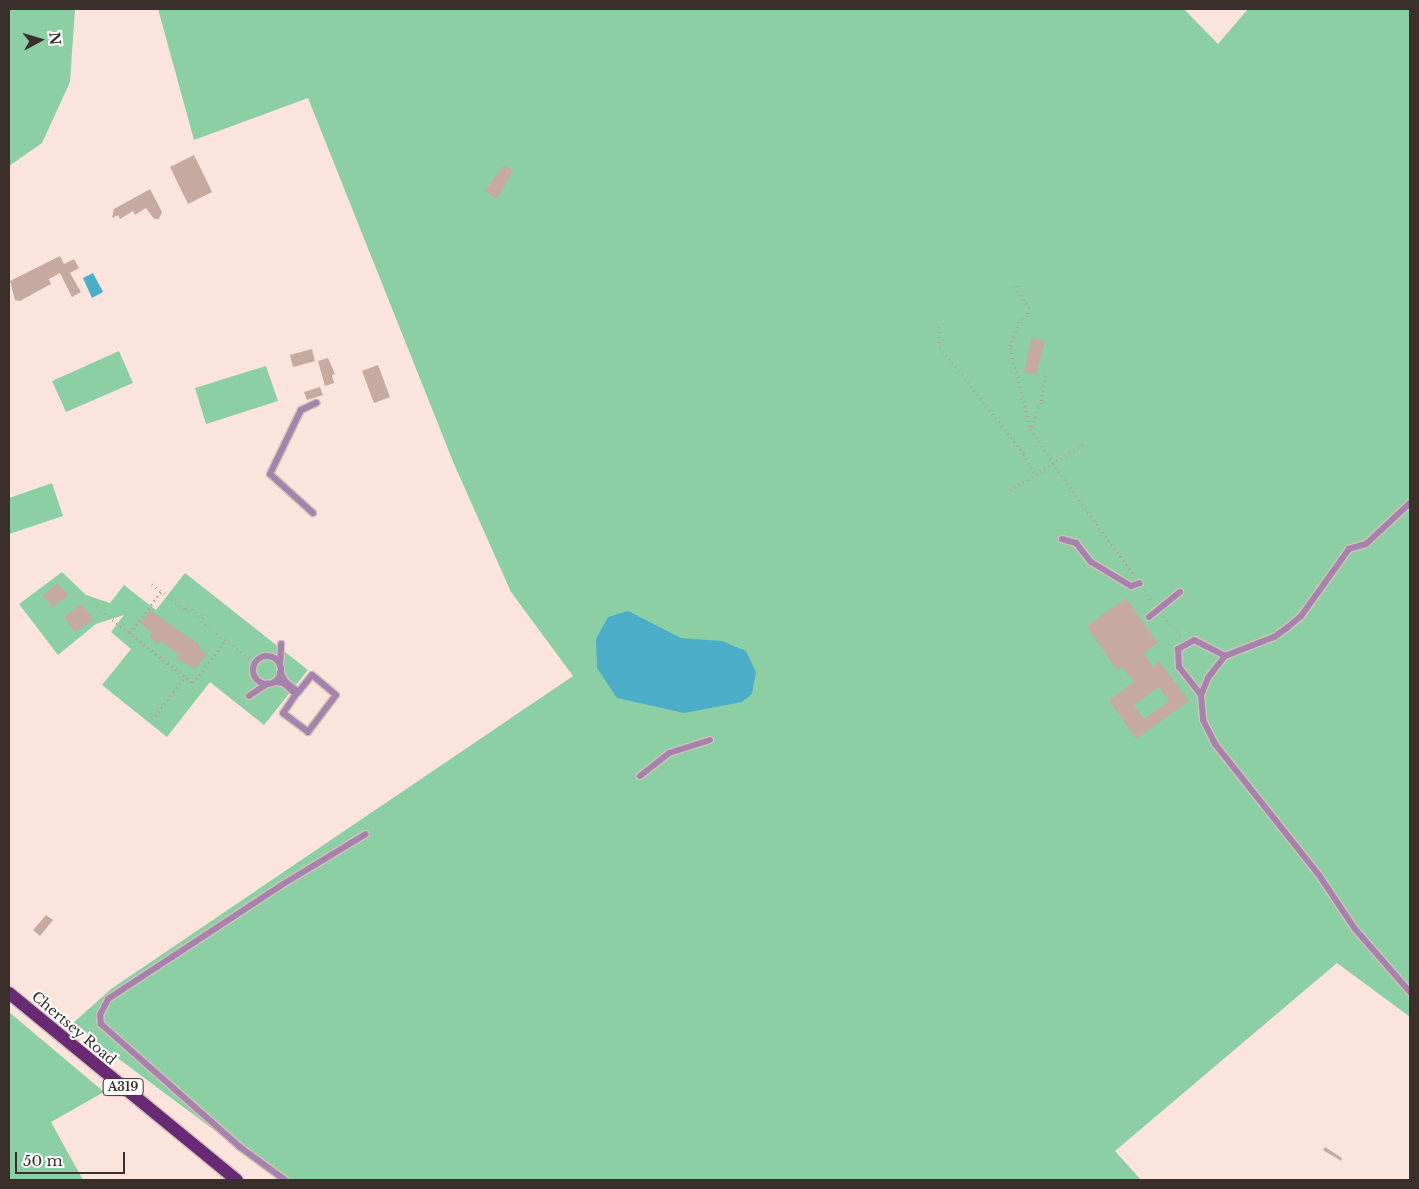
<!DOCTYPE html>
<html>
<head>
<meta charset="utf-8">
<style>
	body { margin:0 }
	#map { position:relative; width:1419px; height:1189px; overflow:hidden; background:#fbe4db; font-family:"Libre Baskerville",serif }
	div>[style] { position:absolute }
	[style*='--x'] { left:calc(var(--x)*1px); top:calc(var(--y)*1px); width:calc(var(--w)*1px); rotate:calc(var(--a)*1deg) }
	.green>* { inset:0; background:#8dcfa5 }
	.water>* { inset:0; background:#4badc8 }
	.building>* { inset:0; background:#c6aaa0 }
	.path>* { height:2.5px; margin-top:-1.25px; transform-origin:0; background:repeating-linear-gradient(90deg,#b4a19a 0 1px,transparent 0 5px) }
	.roads { filter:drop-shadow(1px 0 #d4c0b8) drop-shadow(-1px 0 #d4c0b8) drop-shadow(0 1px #d4c0b8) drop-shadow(0 -1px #d4c0b8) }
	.service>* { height:6px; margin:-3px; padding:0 3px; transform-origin:3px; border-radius:3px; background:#a583ac }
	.service>.ring { margin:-3px; padding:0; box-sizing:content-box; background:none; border:6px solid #a583ac; border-radius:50% }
	.primary>* { height:12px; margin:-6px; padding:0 6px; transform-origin:6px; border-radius:6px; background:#692a75 }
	span { translate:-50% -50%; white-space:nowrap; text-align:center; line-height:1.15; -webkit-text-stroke:4px #fff; paint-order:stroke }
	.shield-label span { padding:1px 4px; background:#fff; border:1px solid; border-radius:4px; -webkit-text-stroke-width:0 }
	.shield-label { font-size:12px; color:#3a2f2b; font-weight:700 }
	.street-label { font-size:14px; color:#3a2f2b }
	.frame { position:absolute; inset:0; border:10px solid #3a2f2b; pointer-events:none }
	.north { position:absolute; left:15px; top:15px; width:50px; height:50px; -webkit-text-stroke:4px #fff; paint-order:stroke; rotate:84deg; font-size:14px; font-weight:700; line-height:20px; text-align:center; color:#3a2f2b }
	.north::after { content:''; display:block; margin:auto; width:18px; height:22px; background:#3a2f2b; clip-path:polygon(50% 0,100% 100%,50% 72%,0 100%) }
	.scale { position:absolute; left:15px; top:1152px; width:110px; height:22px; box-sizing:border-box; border:2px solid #3a2f2b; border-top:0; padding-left:6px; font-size:15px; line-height:18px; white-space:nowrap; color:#3a2f2b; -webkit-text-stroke:4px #fff; paint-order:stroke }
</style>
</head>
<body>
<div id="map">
	<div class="green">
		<div style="clip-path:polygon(9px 9px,75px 9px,70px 82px,42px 143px,9px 166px)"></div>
		<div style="clip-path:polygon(158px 9px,1184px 9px,1218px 44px,1248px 9px,1410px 9px,1410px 1017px,1337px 963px,1115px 1151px,1141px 1180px,281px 1180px,72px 1024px,111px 989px,573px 676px,511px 592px,454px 464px,308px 98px,194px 140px)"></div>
		<div style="clip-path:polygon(119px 351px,133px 383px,66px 412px,52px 381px)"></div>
		<div style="clip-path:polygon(266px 366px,278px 401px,206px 424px,195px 388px)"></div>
		<div style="clip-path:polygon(52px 483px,63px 516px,9px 534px,9px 498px)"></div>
		<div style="clip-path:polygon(62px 572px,86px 595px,110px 603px,124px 585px,156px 610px,185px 573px,308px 670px,264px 725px,210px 682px,167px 737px,102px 685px,131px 649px,111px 632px,124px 615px,96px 624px,58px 655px,19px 604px)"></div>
		<div style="clip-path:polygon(9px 1012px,104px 1092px,51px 1122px,83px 1180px,9px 1180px)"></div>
	</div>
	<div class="water">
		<div style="clip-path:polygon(93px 273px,103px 292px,92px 298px,83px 278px)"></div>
		<div style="clip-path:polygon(628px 611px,681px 638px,722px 641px,746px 651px,756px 672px,752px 694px,742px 702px,684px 713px,617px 698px,597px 668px,596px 639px,608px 617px)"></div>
	</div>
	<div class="building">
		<div style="clip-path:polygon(194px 155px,212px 192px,188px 204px,170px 167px)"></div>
		<div style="clip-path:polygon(504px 165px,513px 171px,497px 199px,485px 191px)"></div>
		<div style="clip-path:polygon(150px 189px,162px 212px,159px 219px,154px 219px,146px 208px,135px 215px,133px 211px,120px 219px,118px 215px,112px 218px,114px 209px)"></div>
		<div style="clip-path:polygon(60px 256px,64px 264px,74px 259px,79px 268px,70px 273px,81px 292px,72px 297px,60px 273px,49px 279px,51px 284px,20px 301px,15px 300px,10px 281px)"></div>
		<div style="clip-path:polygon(1032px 338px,1045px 341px,1036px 375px,1024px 372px)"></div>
		<div style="clip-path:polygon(312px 349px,315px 361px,293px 367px,290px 355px)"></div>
		<div style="clip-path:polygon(328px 358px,335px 374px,332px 375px,334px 383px,325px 386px,318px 361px)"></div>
		<div style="clip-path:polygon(378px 365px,390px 397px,374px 403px,362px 371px)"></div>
		<div style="clip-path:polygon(320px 387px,323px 395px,307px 400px,304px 392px)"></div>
		<div style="clip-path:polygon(58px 583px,68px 596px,52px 607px,43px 595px)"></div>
		<div style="clip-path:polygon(evenodd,1126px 598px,1158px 643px,1144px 653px,1153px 667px,1160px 662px,1189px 701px,1136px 739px,1109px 700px,1134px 682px,1123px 668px,1116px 669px,1087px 626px,1126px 598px,1159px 687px,1169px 701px,1144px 719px,1134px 705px,1159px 687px)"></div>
		<div style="clip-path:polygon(82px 604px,94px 620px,75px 632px,64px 617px)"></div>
		<div style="clip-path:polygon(150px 610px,200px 645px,198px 647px,207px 654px,195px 669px,176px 658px,179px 655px,161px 641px,158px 644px,149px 637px,152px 633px,140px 623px)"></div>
		<div style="clip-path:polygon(46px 915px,53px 920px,40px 936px,33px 930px)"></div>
		<div style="clip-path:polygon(1325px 1147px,1342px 1158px,1341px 1161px,1323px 1150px)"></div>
	</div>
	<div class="path">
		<div style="--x:1016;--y:286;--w:26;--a:59"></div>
		<div style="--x:1029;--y:308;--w:8;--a:97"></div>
		<div style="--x:1028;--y:316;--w:11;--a:146"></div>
		<div style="--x:1019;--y:322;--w:28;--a:109"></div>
		<div style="--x:1010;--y:348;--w:84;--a:75.5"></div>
		<div style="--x:1031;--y:429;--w:40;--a:57.1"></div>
		<div style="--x:1053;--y:463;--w:138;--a:54.1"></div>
		<div style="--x:939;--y:327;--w:20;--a:87"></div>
		<div style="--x:940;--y:347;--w:136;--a:51.9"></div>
		<div style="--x:1024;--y:454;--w:21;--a:62"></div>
		<div style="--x:1032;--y:427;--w:28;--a:-71"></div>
		<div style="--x:1041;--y:401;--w:29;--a:-80"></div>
		<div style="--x:1010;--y:490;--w:89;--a:-32.1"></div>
		<div style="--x:152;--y:584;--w:41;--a:37.1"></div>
		<div style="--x:185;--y:609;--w:4;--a:-45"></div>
		<div style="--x:188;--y:606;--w:19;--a:39"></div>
		<div style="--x:203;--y:618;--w:4;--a:124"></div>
		<div style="--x:201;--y:621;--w:68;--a:37.2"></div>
		<div style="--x:1145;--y:590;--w:14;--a:56"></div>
		<div style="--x:97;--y:607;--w:122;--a:38.4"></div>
		<div style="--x:193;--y:683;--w:54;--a:-52.5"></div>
		<div style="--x:1164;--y:616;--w:27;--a:51"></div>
		<div style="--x:130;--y:633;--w:52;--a:-53.6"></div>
		<div style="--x:152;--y:720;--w:54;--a:-52.5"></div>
	</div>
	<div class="roads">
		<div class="service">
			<div style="--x:1410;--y:503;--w:60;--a:137"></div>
			<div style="--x:1366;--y:544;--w:18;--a:164"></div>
			<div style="--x:1349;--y:549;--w:82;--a:125.6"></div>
			<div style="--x:1301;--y:616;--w:17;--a:140"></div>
			<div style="--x:1288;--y:627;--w:17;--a:144"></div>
			<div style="--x:1274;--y:637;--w:53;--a:158.8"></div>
			<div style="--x:1225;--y:656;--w:28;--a:128"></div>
			<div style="--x:1208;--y:678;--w:18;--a:112"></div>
			<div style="--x:1201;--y:695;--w:25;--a:85"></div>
			<div style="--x:1203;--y:720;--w:27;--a:63"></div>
			<div style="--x:1215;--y:744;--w:167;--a:51.6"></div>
			<div style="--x:1319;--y:875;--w:65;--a:56.3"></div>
			<div style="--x:1355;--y:929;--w:84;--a:48.9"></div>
			<div style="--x:313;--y:513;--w:58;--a:-137.8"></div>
			<div style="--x:270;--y:474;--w:71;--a:-64.2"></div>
			<div style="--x:301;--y:410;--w:17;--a:-25"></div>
			<div style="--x:1062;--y:539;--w:15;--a:16"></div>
			<div style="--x:1076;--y:543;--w:24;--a:52"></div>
			<div style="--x:1091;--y:562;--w:47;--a:31"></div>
			<div style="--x:1131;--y:586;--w:9;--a:-18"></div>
			<div style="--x:1149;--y:617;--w:40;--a:-39"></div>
			<div class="ring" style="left:253px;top:656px;width:22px;height:22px"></div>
			<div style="--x:280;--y:666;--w:22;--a:-87"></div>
			<div style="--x:275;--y:682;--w:8;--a:7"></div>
			<div style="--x:283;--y:683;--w:17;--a:40"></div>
			<div style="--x:296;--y:694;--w:23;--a:124"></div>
			<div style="--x:283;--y:713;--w:31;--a:37"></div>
			<div style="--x:308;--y:732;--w:46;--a:-52.9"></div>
			<div style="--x:336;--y:695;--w:31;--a:-140"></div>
			<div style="--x:312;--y:675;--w:22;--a:129"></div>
			<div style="--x:298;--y:692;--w:17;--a:-140"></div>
			<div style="--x:285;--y:681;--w:10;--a:-119"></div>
			<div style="--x:1201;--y:695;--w:36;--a:-128"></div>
			<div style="--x:1179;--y:667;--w:18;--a:-93"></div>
			<div style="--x:1178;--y:649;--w:18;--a:-29"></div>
			<div style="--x:1194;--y:640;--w:35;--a:27"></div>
			<div style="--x:249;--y:696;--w:22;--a:-34"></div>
			<div style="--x:640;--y:776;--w:37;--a:-38"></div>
			<div style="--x:669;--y:753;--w:43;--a:-17.6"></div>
			<div style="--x:285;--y:1180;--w:56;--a:-143.7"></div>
			<div style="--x:240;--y:1147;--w:186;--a:-138.5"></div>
			<div style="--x:101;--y:1024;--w:9;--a:-96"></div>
			<div style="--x:100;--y:1015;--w:18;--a:-63"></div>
			<div style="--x:108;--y:999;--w:206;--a:-33.3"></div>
			<div style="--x:280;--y:886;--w:100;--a:-31.2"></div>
		</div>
		<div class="primary">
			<div style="--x:9;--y:993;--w:295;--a:39.4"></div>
		</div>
	</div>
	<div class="shield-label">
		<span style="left:123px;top:1087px">A319</span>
	</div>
	<div class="street-label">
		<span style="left:74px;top:1028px;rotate:40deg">Chertsey Road</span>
	</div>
	<div class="frame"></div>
	<div class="north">N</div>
	<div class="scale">50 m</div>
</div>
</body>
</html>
